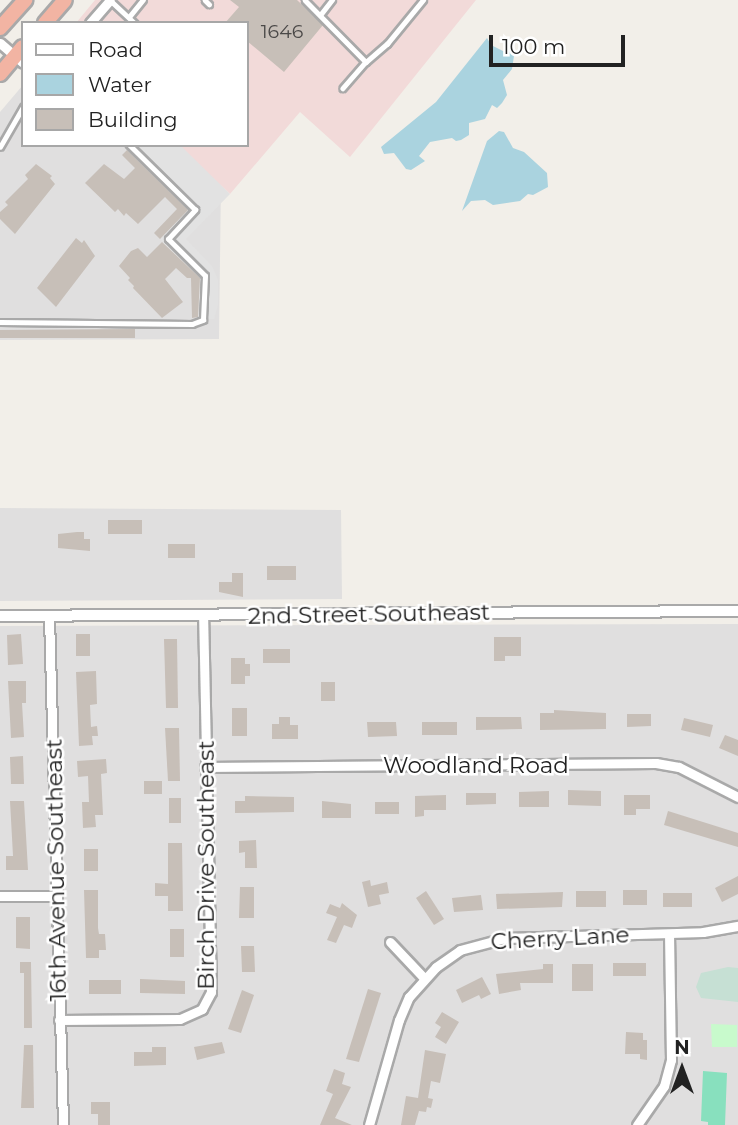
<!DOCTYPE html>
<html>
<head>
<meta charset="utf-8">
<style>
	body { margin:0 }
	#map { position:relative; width:738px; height:1125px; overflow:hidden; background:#f2efe9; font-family:Montserrat,sans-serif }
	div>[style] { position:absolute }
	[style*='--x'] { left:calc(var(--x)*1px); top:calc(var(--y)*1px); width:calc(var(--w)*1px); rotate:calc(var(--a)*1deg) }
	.residential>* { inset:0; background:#e0dfdf }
	.commercial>* { inset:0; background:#f2dad9 }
	.wetland>* { inset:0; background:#c6e0d4 }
	.park>* { inset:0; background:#c8facc }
	.pitch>* { inset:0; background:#88e0be }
	.parking>* { inset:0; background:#e2e2e2 }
	.water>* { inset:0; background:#aad3df }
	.building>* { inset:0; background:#c7bfb8 }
	.roads { filter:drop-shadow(2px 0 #a9a9a9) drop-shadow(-2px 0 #a9a9a9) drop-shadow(0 2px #a9a9a9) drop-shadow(0 -2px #a9a9a9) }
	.service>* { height:4.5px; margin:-2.25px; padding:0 2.25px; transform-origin:2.25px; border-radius:2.25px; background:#fff }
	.minor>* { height:9px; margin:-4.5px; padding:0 4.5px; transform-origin:4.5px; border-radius:4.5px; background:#fff }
	.tertiary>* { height:10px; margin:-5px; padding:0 5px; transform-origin:5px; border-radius:5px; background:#fff }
	.trunk>* { height:14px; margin:-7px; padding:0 7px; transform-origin:7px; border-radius:7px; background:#f2b4a3 }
	span { translate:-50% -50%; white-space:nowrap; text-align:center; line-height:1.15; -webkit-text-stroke:5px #fff; paint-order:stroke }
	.number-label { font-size:19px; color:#4b4948 }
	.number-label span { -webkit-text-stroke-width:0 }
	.street-label { font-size:23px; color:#222 }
	.legend { position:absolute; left:21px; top:21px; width:228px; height:126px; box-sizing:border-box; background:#fff; border:2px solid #a7a7a7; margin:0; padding:9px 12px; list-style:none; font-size:21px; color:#222 }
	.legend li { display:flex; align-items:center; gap:14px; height:35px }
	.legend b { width:35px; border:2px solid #a7a7a7 }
	.north { position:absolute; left:647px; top:1034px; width:70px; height:70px; -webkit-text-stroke:5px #fff; paint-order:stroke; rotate:0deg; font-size:19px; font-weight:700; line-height:28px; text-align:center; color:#222 }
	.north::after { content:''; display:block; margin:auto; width:24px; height:32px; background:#222; clip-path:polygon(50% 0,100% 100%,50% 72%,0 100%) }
	.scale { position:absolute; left:489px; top:35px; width:136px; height:32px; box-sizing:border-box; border:4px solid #222; border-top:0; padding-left:9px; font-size:21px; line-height:24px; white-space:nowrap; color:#222; -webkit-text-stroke:5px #fff; paint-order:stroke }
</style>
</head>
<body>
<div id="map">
	<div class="residential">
		<div style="clip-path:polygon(23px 85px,23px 145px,182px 145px,221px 181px,219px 339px,0 340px,0 112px)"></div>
		<div style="clip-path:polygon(0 508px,341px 510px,342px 599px,0 601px)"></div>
		<div style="clip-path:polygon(738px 624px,738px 1125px,0 1125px,0 626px)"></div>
	</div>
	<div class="commercial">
		<div style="clip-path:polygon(95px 0,476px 0,350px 157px,300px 112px,230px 194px,178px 145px,247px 145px,247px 23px,76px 23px)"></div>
	</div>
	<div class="wetland">
		<div style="clip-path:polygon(728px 967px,738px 968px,738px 1002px,701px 998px,696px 987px,701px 973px)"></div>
	</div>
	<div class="park">
		<div style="clip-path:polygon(711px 1024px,737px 1025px,737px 1047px,712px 1047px)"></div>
	</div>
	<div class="pitch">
		<div style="clip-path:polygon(703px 1071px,727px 1073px,725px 1125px,708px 1125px,708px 1122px,701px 1121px)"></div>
	</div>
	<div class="parking">
		<div style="clip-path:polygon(125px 145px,180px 145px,230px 194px,186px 239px,212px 266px,218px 280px,218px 304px,214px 319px,201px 319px,199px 277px,160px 239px,190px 209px)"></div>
	</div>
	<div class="water">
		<div style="clip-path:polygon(487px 38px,491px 45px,503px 51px,515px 49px,512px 69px,503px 80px,507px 95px,502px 103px,497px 108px,492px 105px,485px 119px,469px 123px,469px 135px,461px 140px,456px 141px,452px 138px,430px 142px,419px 156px,425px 161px,411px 170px,406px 169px,394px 153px,384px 154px,381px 147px,436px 102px)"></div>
		<div style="clip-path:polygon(499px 131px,504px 132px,513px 148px,524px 152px,547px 173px,548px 187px,533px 195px,528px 194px,520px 201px,493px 205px,485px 200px,471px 201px,462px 211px,487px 141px)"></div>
	</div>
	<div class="building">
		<div style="clip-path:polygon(230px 0,297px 0,323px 25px,284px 72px,247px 41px,247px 23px,225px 23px,239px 7px)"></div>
		<div style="clip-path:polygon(127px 150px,188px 210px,160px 239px,154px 233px,177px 209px,165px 197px,138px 224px,126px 213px,124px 216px,118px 209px,115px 212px,85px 183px,104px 164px,124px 179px,135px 168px,122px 155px)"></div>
		<div style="clip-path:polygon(36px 164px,52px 176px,50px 178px,55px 184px,15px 234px,0 219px,0 212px,8px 205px,5px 202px,28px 179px,25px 175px)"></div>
		<div style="clip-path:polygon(76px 238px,82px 243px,84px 240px,95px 256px,56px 307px,37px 288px)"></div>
		<div style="clip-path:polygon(162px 242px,200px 278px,198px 317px,192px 318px,191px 278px,187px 278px,176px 268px,165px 279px,183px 302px,162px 318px,133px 288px,134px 286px,128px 280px,130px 278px,119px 266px,131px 251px,138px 248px,147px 257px)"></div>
		<div style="clip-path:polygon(135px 329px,135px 338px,0 338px,0 330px)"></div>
		<div style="clip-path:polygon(108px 520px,142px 520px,142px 534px,108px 534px)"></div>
		<div style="clip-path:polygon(77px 532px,84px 532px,84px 539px,90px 539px,90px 551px,58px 548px,58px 534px)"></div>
		<div style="clip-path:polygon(168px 544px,195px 544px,195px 558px,168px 558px)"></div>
		<div style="clip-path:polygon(267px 566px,296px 566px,296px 580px,267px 580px)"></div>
		<div style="clip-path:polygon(232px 573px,243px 573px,243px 597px,219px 592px,219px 582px,232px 582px)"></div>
		<div style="clip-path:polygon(21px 634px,23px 664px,8px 665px,7px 635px)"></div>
		<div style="clip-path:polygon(76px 634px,90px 634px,90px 656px,76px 656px)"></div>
		<div style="clip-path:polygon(494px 637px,521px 637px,521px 656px,505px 656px,505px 661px,494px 661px)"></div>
		<div style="clip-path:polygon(164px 639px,177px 639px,178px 708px,166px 708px)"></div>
		<div style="clip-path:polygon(263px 649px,290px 649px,290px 663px,263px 663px)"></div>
		<div style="clip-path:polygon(231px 658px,245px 658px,245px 664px,250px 664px,250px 676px,245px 676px,245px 684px,231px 684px)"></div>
		<div style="clip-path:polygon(96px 671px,97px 704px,90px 705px,91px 727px,97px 726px,98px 736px,92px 736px,93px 745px,79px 746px,76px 672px)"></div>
		<div style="clip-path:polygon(8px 681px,26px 681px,26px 703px,22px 703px,24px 737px,11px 738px)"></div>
		<div style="clip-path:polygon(321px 682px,335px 682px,335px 701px,321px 701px)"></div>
		<div style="clip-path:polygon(232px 708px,247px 708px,247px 736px,232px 736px)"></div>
		<div style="clip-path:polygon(554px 710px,606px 713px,606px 729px,540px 730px,540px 713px,554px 713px)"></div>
		<div style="clip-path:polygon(627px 714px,651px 714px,651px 726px,627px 727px)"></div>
		<div style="clip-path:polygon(279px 717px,290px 717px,290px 725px,298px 725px,298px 739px,272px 739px,272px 724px,279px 724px)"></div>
		<div style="clip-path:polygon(476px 717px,521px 717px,522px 729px,476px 730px)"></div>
		<div style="clip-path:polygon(684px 718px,713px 725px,710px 737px,681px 730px)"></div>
		<div style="clip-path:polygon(367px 722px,396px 722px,397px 736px,368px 737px)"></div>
		<div style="clip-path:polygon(422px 722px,457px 722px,457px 735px,422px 735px)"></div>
		<div style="clip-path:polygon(165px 728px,179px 728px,180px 781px,168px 781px)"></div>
		<div style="clip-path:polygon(725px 735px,738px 740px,738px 756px,719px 748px)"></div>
		<div style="clip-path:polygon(23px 756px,24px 784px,11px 784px,10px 757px)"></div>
		<div style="clip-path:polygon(106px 759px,107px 773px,101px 774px,103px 815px,95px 815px,96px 827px,83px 828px,82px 802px,89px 802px,88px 776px,78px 777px,77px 761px)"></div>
		<div style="clip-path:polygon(144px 781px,162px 781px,162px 794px,144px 794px)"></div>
		<div style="clip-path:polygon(568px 790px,601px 791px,601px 806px,568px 805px)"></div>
		<div style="clip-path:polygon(549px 791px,549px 807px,519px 807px,519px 792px)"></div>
		<div style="clip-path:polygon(466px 793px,496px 793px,496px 804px,466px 805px)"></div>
		<div style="clip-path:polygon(446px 795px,446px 810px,424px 810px,424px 816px,415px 817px,415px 796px)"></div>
		<div style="clip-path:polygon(624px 795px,650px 795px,650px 809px,636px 809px,636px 815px,624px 815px)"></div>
		<div style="clip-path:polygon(245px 796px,294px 797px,294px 812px,235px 813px,235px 801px,245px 801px)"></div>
		<div style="clip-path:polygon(169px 798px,181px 798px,181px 823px,169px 823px)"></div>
		<div style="clip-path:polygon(10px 801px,24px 801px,28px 870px,6px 870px,6px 856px,13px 856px)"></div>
		<div style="clip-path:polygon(322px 801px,351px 804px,351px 818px,322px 818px)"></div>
		<div style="clip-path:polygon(375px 802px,399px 802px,399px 814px,375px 814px)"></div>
		<div style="clip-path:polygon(668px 811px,738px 833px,738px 847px,664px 825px)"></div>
		<div style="clip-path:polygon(256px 840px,257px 868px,245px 868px,245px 852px,239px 853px,239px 841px)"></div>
		<div style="clip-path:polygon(168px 843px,182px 843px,183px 911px,168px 911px,168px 896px,155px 896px,155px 883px,168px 884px)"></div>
		<div style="clip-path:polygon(84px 849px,98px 849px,98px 871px,84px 871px)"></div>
		<div style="clip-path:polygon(738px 876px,738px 894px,722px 902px,715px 888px)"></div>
		<div style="clip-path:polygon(370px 880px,371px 886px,387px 882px,389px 893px,379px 895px,381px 904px,368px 907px,362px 882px)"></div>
		<div style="clip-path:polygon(240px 887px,254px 887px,254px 918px,239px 918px)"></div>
		<div style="clip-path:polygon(84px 890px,98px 890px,98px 928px,99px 934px,105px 934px,106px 950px,99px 950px,99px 958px,86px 958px)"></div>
		<div style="clip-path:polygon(623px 890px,647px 890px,647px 905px,623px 905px)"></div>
		<div style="clip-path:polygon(426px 891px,444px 919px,434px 925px,416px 898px)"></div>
		<div style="clip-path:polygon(576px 891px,606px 891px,606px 907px,576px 907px)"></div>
		<div style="clip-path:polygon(563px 892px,562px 907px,497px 909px,496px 894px)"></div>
		<div style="clip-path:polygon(663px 893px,692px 893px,692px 907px,663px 907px)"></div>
		<div style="clip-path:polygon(481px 895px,483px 910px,454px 912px,452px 898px)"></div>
		<div style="clip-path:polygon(342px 903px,357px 915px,352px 928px,344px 925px,336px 943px,327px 940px,337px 917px,326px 913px,330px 904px,340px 908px)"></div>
		<div style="clip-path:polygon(16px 917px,30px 917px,30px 949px,16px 948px)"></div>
		<div style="clip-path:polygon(170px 929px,184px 929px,184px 957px,170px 957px)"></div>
		<div style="clip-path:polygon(241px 946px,254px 946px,255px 972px,242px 972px)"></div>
		<div style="clip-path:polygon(20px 962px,31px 962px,32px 1028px,24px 1028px,24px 973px,20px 973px)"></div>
		<div style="clip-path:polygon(613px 963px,646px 963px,646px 976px,613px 976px)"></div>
		<div style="clip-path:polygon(543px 964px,553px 964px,553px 983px,520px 983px,521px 990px,499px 994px,496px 974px,543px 969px)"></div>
		<div style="clip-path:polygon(572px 964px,593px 964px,593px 991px,572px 991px)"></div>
		<div style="clip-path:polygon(482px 977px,491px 994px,481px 999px,479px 995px,462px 1003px,456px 990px)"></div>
		<div style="clip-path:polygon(140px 979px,185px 981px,185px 994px,140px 993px)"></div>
		<div style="clip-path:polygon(89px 980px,121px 980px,121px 994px,89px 994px)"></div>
		<div style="clip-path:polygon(368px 989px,381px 993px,359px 1062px,346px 1059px)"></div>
		<div style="clip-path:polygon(242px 990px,254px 995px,241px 1033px,228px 1029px)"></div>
		<div style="clip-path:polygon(442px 1012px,459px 1022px,446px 1044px,435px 1037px,441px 1027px,435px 1023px)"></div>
		<div style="clip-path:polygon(626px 1032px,643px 1033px,643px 1040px,647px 1040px,647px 1060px,640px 1059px,640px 1054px,625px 1054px)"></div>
		<div style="clip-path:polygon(222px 1042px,225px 1053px,197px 1060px,194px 1047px)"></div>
		<div style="clip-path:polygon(24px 1045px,33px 1045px,34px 1108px,21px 1108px)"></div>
		<div style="clip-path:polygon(152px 1047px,166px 1047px,166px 1065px,134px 1066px,134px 1052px,152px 1052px)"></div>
		<div style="clip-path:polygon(425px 1050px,446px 1054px,440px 1083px,431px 1081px,428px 1098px,433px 1099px,431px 1108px,427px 1107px,426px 1112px,419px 1111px,415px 1125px,401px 1125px,406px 1096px,418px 1098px)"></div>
		<div style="clip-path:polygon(334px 1069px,345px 1073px,342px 1084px,351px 1087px,335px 1118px,352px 1125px,320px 1125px,333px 1094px,326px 1091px)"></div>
		<div style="clip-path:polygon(91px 1102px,110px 1102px,110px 1125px,98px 1125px,98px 1114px,91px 1114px)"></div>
	</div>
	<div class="roads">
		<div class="service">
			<div style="--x:110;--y:0;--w:34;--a:43"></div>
			<div style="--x:205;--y:0;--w:6;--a:45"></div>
			<div style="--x:305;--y:0;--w:87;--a:45.5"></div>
			<div style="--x:366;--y:62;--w:35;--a:131"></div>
			<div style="--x:321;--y:14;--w:18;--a:-52"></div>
			<div style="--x:129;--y:17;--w:22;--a:-51"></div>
			<div style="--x:366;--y:62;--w:28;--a:-41"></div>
			<div style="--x:387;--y:44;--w:57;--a:-50.7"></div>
			<div style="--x:0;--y:147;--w:46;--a:-60.1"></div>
			<div style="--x:0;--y:322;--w:192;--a:0.6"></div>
			<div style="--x:192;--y:324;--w:12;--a:-20"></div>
			<div style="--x:203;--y:320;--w:44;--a:-87.4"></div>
			<div style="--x:205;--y:276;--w:52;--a:-135"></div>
			<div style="--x:168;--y:239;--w:40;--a:-47"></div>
			<div style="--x:195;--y:210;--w:93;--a:-135.4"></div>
		</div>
		<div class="minor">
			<div style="--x:90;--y:23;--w:30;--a:-49"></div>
			<div style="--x:0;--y:43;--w:30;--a:41"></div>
			<div style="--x:49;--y:616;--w:509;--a:88.42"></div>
			<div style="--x:205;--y:767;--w:451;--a:-0.5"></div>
			<div style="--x:656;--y:763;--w:23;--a:10"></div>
			<div style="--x:679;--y:767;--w:66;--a:27"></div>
			<div style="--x:0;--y:896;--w:57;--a:0"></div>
			<div style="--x:390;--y:942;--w:50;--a:46.6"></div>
			<div style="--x:59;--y:1020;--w:121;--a:-0.5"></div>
			<div style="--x:180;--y:1019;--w:24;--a:-24"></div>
			<div style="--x:202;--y:1009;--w:19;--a:-62"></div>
			<div style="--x:211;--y:992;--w:376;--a:-91.2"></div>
			<div style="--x:369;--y:1125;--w:109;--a:-74.1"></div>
			<div style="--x:399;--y:1020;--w:25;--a:-67"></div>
			<div style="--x:409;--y:997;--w:40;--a:-48"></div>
			<div style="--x:436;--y:967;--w:29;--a:-35"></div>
			<div style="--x:460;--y:950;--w:47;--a:-14.9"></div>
			<div style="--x:505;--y:938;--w:198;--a:-1.7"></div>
			<div style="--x:703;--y:932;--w:36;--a:-10"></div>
			<div style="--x:637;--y:1125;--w:47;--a:-55.3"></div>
			<div style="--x:664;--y:1086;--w:27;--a:-75"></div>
			<div style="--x:671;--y:1060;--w:126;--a:-90.9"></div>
		</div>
		<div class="tertiary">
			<div style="--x:0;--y:616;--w:738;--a:-0.39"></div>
		</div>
		<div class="trunk">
			<div style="--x:45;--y:23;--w:30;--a:-49"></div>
			<div style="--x:0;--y:28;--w:38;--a:-48"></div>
			<div style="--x:0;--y:74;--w:35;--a:-50"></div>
		</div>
	</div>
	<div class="number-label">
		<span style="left:282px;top:32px">1646</span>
	</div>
	<div class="street-label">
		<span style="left:369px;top:614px;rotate:-1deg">2nd Street Southeast</span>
		<span style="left:476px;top:765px">Woodland Road</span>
		<span style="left:206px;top:865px;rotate:-90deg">Birch Drive Southeast</span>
		<span style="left:56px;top:870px;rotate:-91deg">16th Avenue Southeast</span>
		<span style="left:560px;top:938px;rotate:-3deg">Cherry Lane</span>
	</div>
	<ul class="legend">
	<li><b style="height:9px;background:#fff"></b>Road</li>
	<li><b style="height:19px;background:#aad3df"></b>Water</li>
	<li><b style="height:19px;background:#c7bfb8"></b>Building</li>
	</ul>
	<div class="north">N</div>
	<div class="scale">100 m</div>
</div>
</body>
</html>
